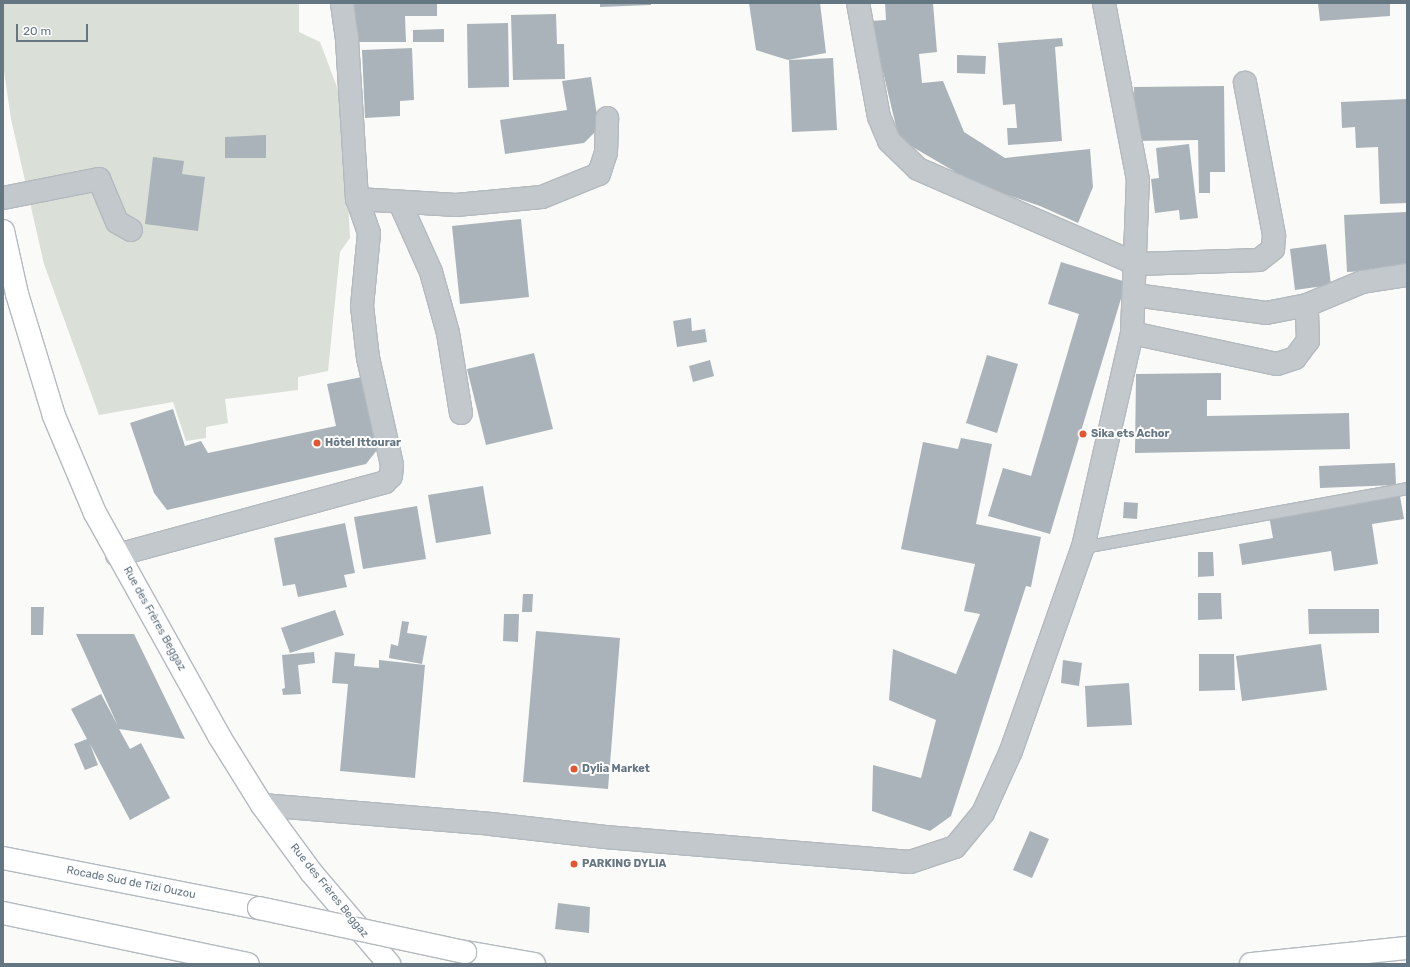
<!DOCTYPE html>
<html>
<head>
<meta charset="utf-8">
<style>
	body { margin:0 }
	#map { position:relative; width:1410px; height:967px; overflow:hidden; background:#fafaf8; font-family:Rubik,sans-serif }
	div>[style] { position:absolute }
	[style*='--x'] { left:calc(var(--x)*1px); top:calc(var(--y)*1px); width:calc(var(--w)*1px); rotate:calc(var(--a)*1deg) }
	.green>* { inset:0; background:#dadfd7 }
	.building>* { inset:0; background:#aab3b9 }
	.roads { filter:drop-shadow(1px 0 #b3babf) drop-shadow(-1px 0 #b3babf) drop-shadow(0 1px #b3babf) drop-shadow(0 -1px #b3babf) }
	.lane>* { height:11px; margin:-5.5px; padding:0 5.5px; transform-origin:5.5px; border-radius:5.5px; background:#c3c8cc }
	.street>* { height:22px; margin:-11px; padding:0 11px; transform-origin:11px; border-radius:11px; background:#c3c8cc }
	.secondary>* { height:22px; margin:-11px; padding:0 11px; transform-origin:11px; border-radius:11px; background:#fff }
	.highway>* { height:22px; margin:-11px; padding:0 11px; transform-origin:11px; border-radius:11px; background:#fff }
	.bridges { filter:drop-shadow(1px 0 #b4b9bd) drop-shadow(-1px 0 #b4b9bd) drop-shadow(0 1px #b4b9bd) drop-shadow(0 -1px #b4b9bd) }
	.highway-bridge>* { height:22px; margin:-11px; padding:0 11px; transform-origin:11px; border-radius:11px; background:#fff }
	.dots>* { width:11px; height:11px; translate:-50% -50%; box-sizing:border-box; border:2px solid #fff; border-radius:50% }
	span { translate:-50% -50%; white-space:nowrap; text-align:center; line-height:1.15; -webkit-text-stroke:4px #fff; paint-order:stroke }
	.poi-label { font-size:11px; color:#657683; font-weight:700 }
	.left { translate:0 -50%; text-align:left }
	.street-label { font-size:11px; color:#657683 }
	.frame { position:absolute; inset:0; border:4px solid #657683; pointer-events:none }
	.scale { position:absolute; left:16px; top:24px; width:72px; height:18px; box-sizing:border-box; border:2px solid #657683; border-top:0; padding-left:5px; font-size:12px; line-height:14px; white-space:nowrap; color:#657683; -webkit-text-stroke:3px #fff; paint-order:stroke }
</style>
</head>
<body>
<div id="map">
	<div class="green">
		<div style="clip-path:polygon(3px 3px,299px 3px,299px 32px,320px 42px,343px 103px,350px 238px,340px 252px,328px 371px,298px 377px,298px 390px,225px 399px,228px 423px,206px 427px,206px 438px,186px 441px,173px 402px,99px 415px,44px 264px,11px 119px,3px 64px)"></div>
	</div>
	<div class="building">
		<div style="clip-path:polygon(349px 3px,437px 3px,437px 16px,405px 16px,406px 42px,350px 42px)"></div>
		<div style="clip-path:polygon(600px 3px,651px 3px,651px 5px,600px 7px)"></div>
		<div style="clip-path:polygon(749px 3px,820px 3px,826px 53px,788px 60px,756px 50px)"></div>
		<div style="clip-path:polygon(885px 3px,933px 3px,937px 52px,919px 54px,922px 83px,943px 81px,964px 132px,1005px 158px,1090px 149px,1093px 187px,1078px 223px,1040px 206px,976px 184px,899px 139px,871px 21px,886px 20px)"></div>
		<div style="clip-path:polygon(1318px 3px,1390px 3px,1390px 16px,1320px 21px)"></div>
		<div style="clip-path:polygon(556px 14px,557px 44px,564px 44px,565px 79px,513px 80px,511px 15px)"></div>
		<div style="clip-path:polygon(508px 23px,509px 87px,468px 88px,467px 24px)"></div>
		<div style="clip-path:polygon(444px 29px,444px 42px,413px 42px,413px 30px)"></div>
		<div style="clip-path:polygon(1062px 38px,1063px 46px,1055px 47px,1062px 141px,1008px 145px,1007px 128px,1017px 128px,1015px 104px,1003px 105px,998px 43px)"></div>
		<div style="clip-path:polygon(412px 48px,414px 100px,400px 101px,400px 116px,365px 118px,362px 50px)"></div>
		<div style="clip-path:polygon(957px 55px,986px 56px,985px 74px,957px 73px)"></div>
		<div style="clip-path:polygon(833px 58px,837px 130px,792px 132px,789px 60px)"></div>
		<div style="clip-path:polygon(591px 77px,599px 128px,584px 143px,505px 154px,500px 120px,567px 110px,562px 81px)"></div>
		<div style="clip-path:polygon(1224px 86px,1225px 172px,1210px 172px,1210px 193px,1199px 193px,1198px 140px,1135px 141px,1134px 87px)"></div>
		<div style="clip-path:polygon(1407px 99px,1407px 203px,1380px 204px,1378px 147px,1356px 148px,1355px 127px,1342px 128px,1341px 102px)"></div>
		<div style="clip-path:polygon(266px 135px,266px 158px,225px 158px,225px 137px)"></div>
		<div style="clip-path:polygon(1189px 144px,1198px 218px,1180px 220px,1179px 210px,1155px 213px,1151px 179px,1159px 178px,1156px 148px)"></div>
		<div style="clip-path:polygon(153px 157px,184px 161px,182px 174px,205px 177px,198px 231px,145px 224px)"></div>
		<div style="clip-path:polygon(1407px 212px,1407px 269px,1347px 272px,1344px 215px)"></div>
		<div style="clip-path:polygon(521px 219px,529px 297px,460px 304px,452px 226px)"></div>
		<div style="clip-path:polygon(1326px 244px,1331px 285px,1295px 290px,1290px 249px)"></div>
		<div style="clip-path:polygon(1061px 262px,1126px 282px,1050px 534px,988px 516px,1003px 468px,1031px 476px,1079px 314px,1048px 304px)"></div>
		<div style="clip-path:polygon(691px 318px,692px 331px,705px 329px,707px 342px,677px 347px,673px 321px)"></div>
		<div style="clip-path:polygon(534px 353px,553px 429px,486px 445px,467px 369px)"></div>
		<div style="clip-path:polygon(987px 355px,1018px 364px,997px 433px,966px 423px)"></div>
		<div style="clip-path:polygon(710px 360px,714px 376px,693px 382px,689px 366px)"></div>
		<div style="clip-path:polygon(1221px 373px,1221px 400px,1207px 400px,1207px 416px,1349px 413px,1350px 449px,1135px 453px,1136px 374px)"></div>
		<div style="clip-path:polygon(367px 376px,381px 445px,366px 464px,167px 510px,154px 493px,130px 423px,173px 409px,185px 446px,201px 441px,208px 453px,336px 426px,327px 384px)"></div>
		<div style="clip-path:polygon(961px 438px,992px 444px,976px 524px,1041px 537px,1031px 587px,1026px 586px,951px 816px,930px 831px,872px 811px,873px 765px,921px 778px,936px 720px,889px 700px,893px 649px,956px 674px,980px 614px,964px 611px,975px 564px,901px 549px,923px 442px,958px 449px)"></div>
		<div style="clip-path:polygon(1395px 463px,1396px 485px,1320px 488px,1319px 466px)"></div>
		<div style="clip-path:polygon(483px 486px,491px 534px,436px 543px,428px 495px)"></div>
		<div style="clip-path:polygon(1400px 496px,1404px 519px,1372px 524px,1378px 564px,1334px 571px,1331px 551px,1242px 565px,1239px 544px,1273px 538px,1269px 516px)"></div>
		<div style="clip-path:polygon(1124px 502px,1138px 503px,1137px 519px,1123px 518px)"></div>
		<div style="clip-path:polygon(417px 506px,426px 559px,363px 569px,354px 517px)"></div>
		<div style="clip-path:polygon(345px 523px,355px 573px,344px 575px,347px 587px,298px 597px,295px 584px,283px 586px,274px 538px)"></div>
		<div style="clip-path:polygon(1198px 552px,1213px 552px,1214px 576px,1198px 577px)"></div>
		<div style="clip-path:polygon(1198px 593px,1221px 593px,1222px 619px,1198px 620px)"></div>
		<div style="clip-path:polygon(523px 594px,533px 594px,532px 612px,522px 612px)"></div>
		<div style="clip-path:polygon(31px 607px,44px 607px,43px 635px,31px 635px)"></div>
		<div style="clip-path:polygon(1308px 609px,1379px 609px,1379px 633px,1309px 634px)"></div>
		<div style="clip-path:polygon(335px 610px,344px 635px,290px 653px,281px 628px)"></div>
		<div style="clip-path:polygon(504px 614px,519px 614px,518px 642px,503px 641px)"></div>
		<div style="clip-path:polygon(402px 621px,409px 622px,407px 633px,427px 636px,422px 664px,389px 658px,391px 644px,398px 646px)"></div>
		<div style="clip-path:polygon(536px 631px,620px 638px,608px 789px,523px 782px)"></div>
		<div style="clip-path:polygon(76px 634px,134px 634px,185px 739px,119px 729px,130px 749px,141px 743px,170px 798px,130px 820px,90px 744px,98px 765px,85px 770px,74px 744px,87px 739px,71px 709px,101px 694px,118px 726px)"></div>
		<div style="clip-path:polygon(1321px 644px,1327px 690px,1242px 701px,1236px 656px)"></div>
		<div style="clip-path:polygon(314px 652px,315px 663px,298px 665px,301px 694px,283px 695px,282px 689px,285px 688px,282px 655px)"></div>
		<div style="clip-path:polygon(335px 652px,355px 654px,354px 666px,379px 668px,379px 660px,425px 665px,415px 778px,340px 771px,348px 684px,332px 683px)"></div>
		<div style="clip-path:polygon(1199px 654px,1234px 654px,1235px 690px,1199px 691px)"></div>
		<div style="clip-path:polygon(1063px 660px,1082px 663px,1079px 686px,1061px 683px)"></div>
		<div style="clip-path:polygon(1129px 683px,1132px 725px,1087px 727px,1085px 686px)"></div>
		<div style="clip-path:polygon(1030px 831px,1049px 839px,1032px 878px,1013px 870px)"></div>
		<div style="clip-path:polygon(558px 903px,590px 907px,589px 933px,555px 929px)"></div>
	</div>
	<div class="roads">
		<div class="lane">
			<div style="--x:1083;--y:547;--w:329;--a:-10.3"></div>
		</div>
		<div class="street">
			<div style="--x:858;--y:3;--w:116;--a:79.6"></div>
			<div style="--x:879;--y:117;--w:26;--a:67"></div>
			<div style="--x:889;--y:141;--w:40;--a:44"></div>
			<div style="--x:918;--y:169;--w:239;--a:23.5"></div>
			<div style="--x:1137;--y:264;--w:122;--a:-1.9"></div>
			<div style="--x:1259;--y:260;--w:18;--a:-38"></div>
			<div style="--x:1273;--y:249;--w:14;--a:-86"></div>
			<div style="--x:1274;--y:235;--w:155;--a:-100.8"></div>
			<div style="--x:3;--y:198;--w:98;--a:-11.2"></div>
			<div style="--x:99;--y:179;--w:47;--a:67.3"></div>
			<div style="--x:117;--y:222;--w:16;--a:30"></div>
			<div style="--x:357;--y:199;--w:99;--a:3.5"></div>
			<div style="--x:456;--y:205;--w:86;--a:-5.3"></div>
			<div style="--x:542;--y:197;--w:61;--a:-22"></div>
			<div style="--x:599;--y:174;--w:23;--a:-72"></div>
			<div style="--x:606;--y:152;--w:34;--a:-88"></div>
			<div style="--x:400;--y:203;--w:76;--a:65.8"></div>
			<div style="--x:431;--y:272;--w:63;--a:74.4"></div>
			<div style="--x:448;--y:333;--w:81;--a:80.8"></div>
			<div style="--x:1135;--y:295;--w:132;--a:7.8"></div>
			<div style="--x:1266;--y:313;--w:42;--a:-11"></div>
			<div style="--x:1307;--y:305;--w:60;--a:-22.7"></div>
			<div style="--x:1362;--y:282;--w:46;--a:-8.8"></div>
			<div style="--x:1132;--y:333;--w:148;--a:12.1"></div>
			<div style="--x:1277;--y:364;--w:19;--a:-18"></div>
			<div style="--x:1295;--y:358;--w:21;--a:-53"></div>
			<div style="--x:1308;--y:341;--w:36;--a:-92"></div>
			<div style="--x:117;--y:555;--w:278;--a:-15.2"></div>
			<div style="--x:385;--y:482;--w:8;--a:-45"></div>
			<div style="--x:391;--y:476;--w:11;--a:-85"></div>
			<div style="--x:392;--y:465;--w:110;--a:-102.6"></div>
			<div style="--x:368;--y:358;--w:52;--a:-96.6"></div>
			<div style="--x:362;--y:306;--w:73;--a:-84.5"></div>
			<div style="--x:369;--y:233;--w:36;--a:-109"></div>
			<div style="--x:357;--y:199;--w:160;--a:-93.6"></div>
			<div style="--x:347;--y:39;--w:36;--a:-98"></div>
			<div style="--x:262;--y:805;--w:230;--a:4.7"></div>
			<div style="--x:491;--y:824;--w:115;--a:6.5"></div>
			<div style="--x:605;--y:837;--w:306;--a:4.7"></div>
			<div style="--x:910;--y:862;--w:47;--a:-18.4"></div>
			<div style="--x:955;--y:847;--w:44;--a:-50.5"></div>
			<div style="--x:983;--y:813;--w:68;--a:-65.7"></div>
			<div style="--x:1011;--y:751;--w:216;--a:-70.6"></div>
			<div style="--x:1083;--y:547;--w:220;--a:-77.1"></div>
			<div style="--x:1132;--y:333;--w:153;--a:-87.8"></div>
			<div style="--x:1138;--y:180;--w:180;--a:-100.9"></div>
		</div>
		<div class="secondary">
			<div style="--x:3;--y:231;--w:65;--a:77.5"></div>
			<div style="--x:17;--y:294;--w:127;--a:73.1"></div>
			<div style="--x:54;--y:416;--w:105;--a:67.1"></div>
			<div style="--x:95;--y:513;--w:255;--a:60.9"></div>
			<div style="--x:219;--y:736;--w:81;--a:58.1"></div>
			<div style="--x:262;--y:805;--w:83;--a:53.8"></div>
			<div style="--x:311;--y:872;--w:121;--a:49.7"></div>
		</div>
		<div class="highway">
			<div style="--x:3;--y:858;--w:261;--a:11.1"></div>
			<div style="--x:3;--y:913;--w:250;--a:11.8"></div>
			<div style="--x:465;--y:952;--w:70;--a:9.9"></div>
			<div style="--x:1251;--y:964;--w:157;--a:-5.9"></div>
		</div>
	</div>
	<div class="bridges">
		<div class="highway-bridge">
			<div style="--x:259;--y:908;--w:211;--a:12.1"></div>
		</div>
	</div>
	<div class="dots">
		<div style="left:1083px;top:434px;background:#e4572e"></div>
		<div style="left:317px;top:443px;background:#e4572e"></div>
		<div style="left:574px;top:769px;background:#e4572e"></div>
		<div style="left:574px;top:864px;background:#e4572e"></div>
	</div>
	<div class="poi-label">
		<span class="left" style="left:1091px;top:434px">Sika ets Achor</span>
		<span class="left" style="left:325px;top:443px">Hôtel Ittourar</span>
		<span class="left" style="left:582px;top:769px">Dylia Market</span>
		<span class="left" style="left:582px;top:864px">PARKING DYLIA</span>
	</div>
	<div class="street-label">
		<span style="left:154px;top:619px;rotate:61deg">Rue des Frères Beggaz</span>
		<span style="left:131px;top:883px;rotate:11deg">Rocade Sud de Tizi Ouzou</span>
		<span style="left:329px;top:891px;rotate:51deg">Rue des Frères Beggaz</span>
	</div>
	<div class="frame"></div>
	<div class="scale">20 m</div>
</div>
</body>
</html>
